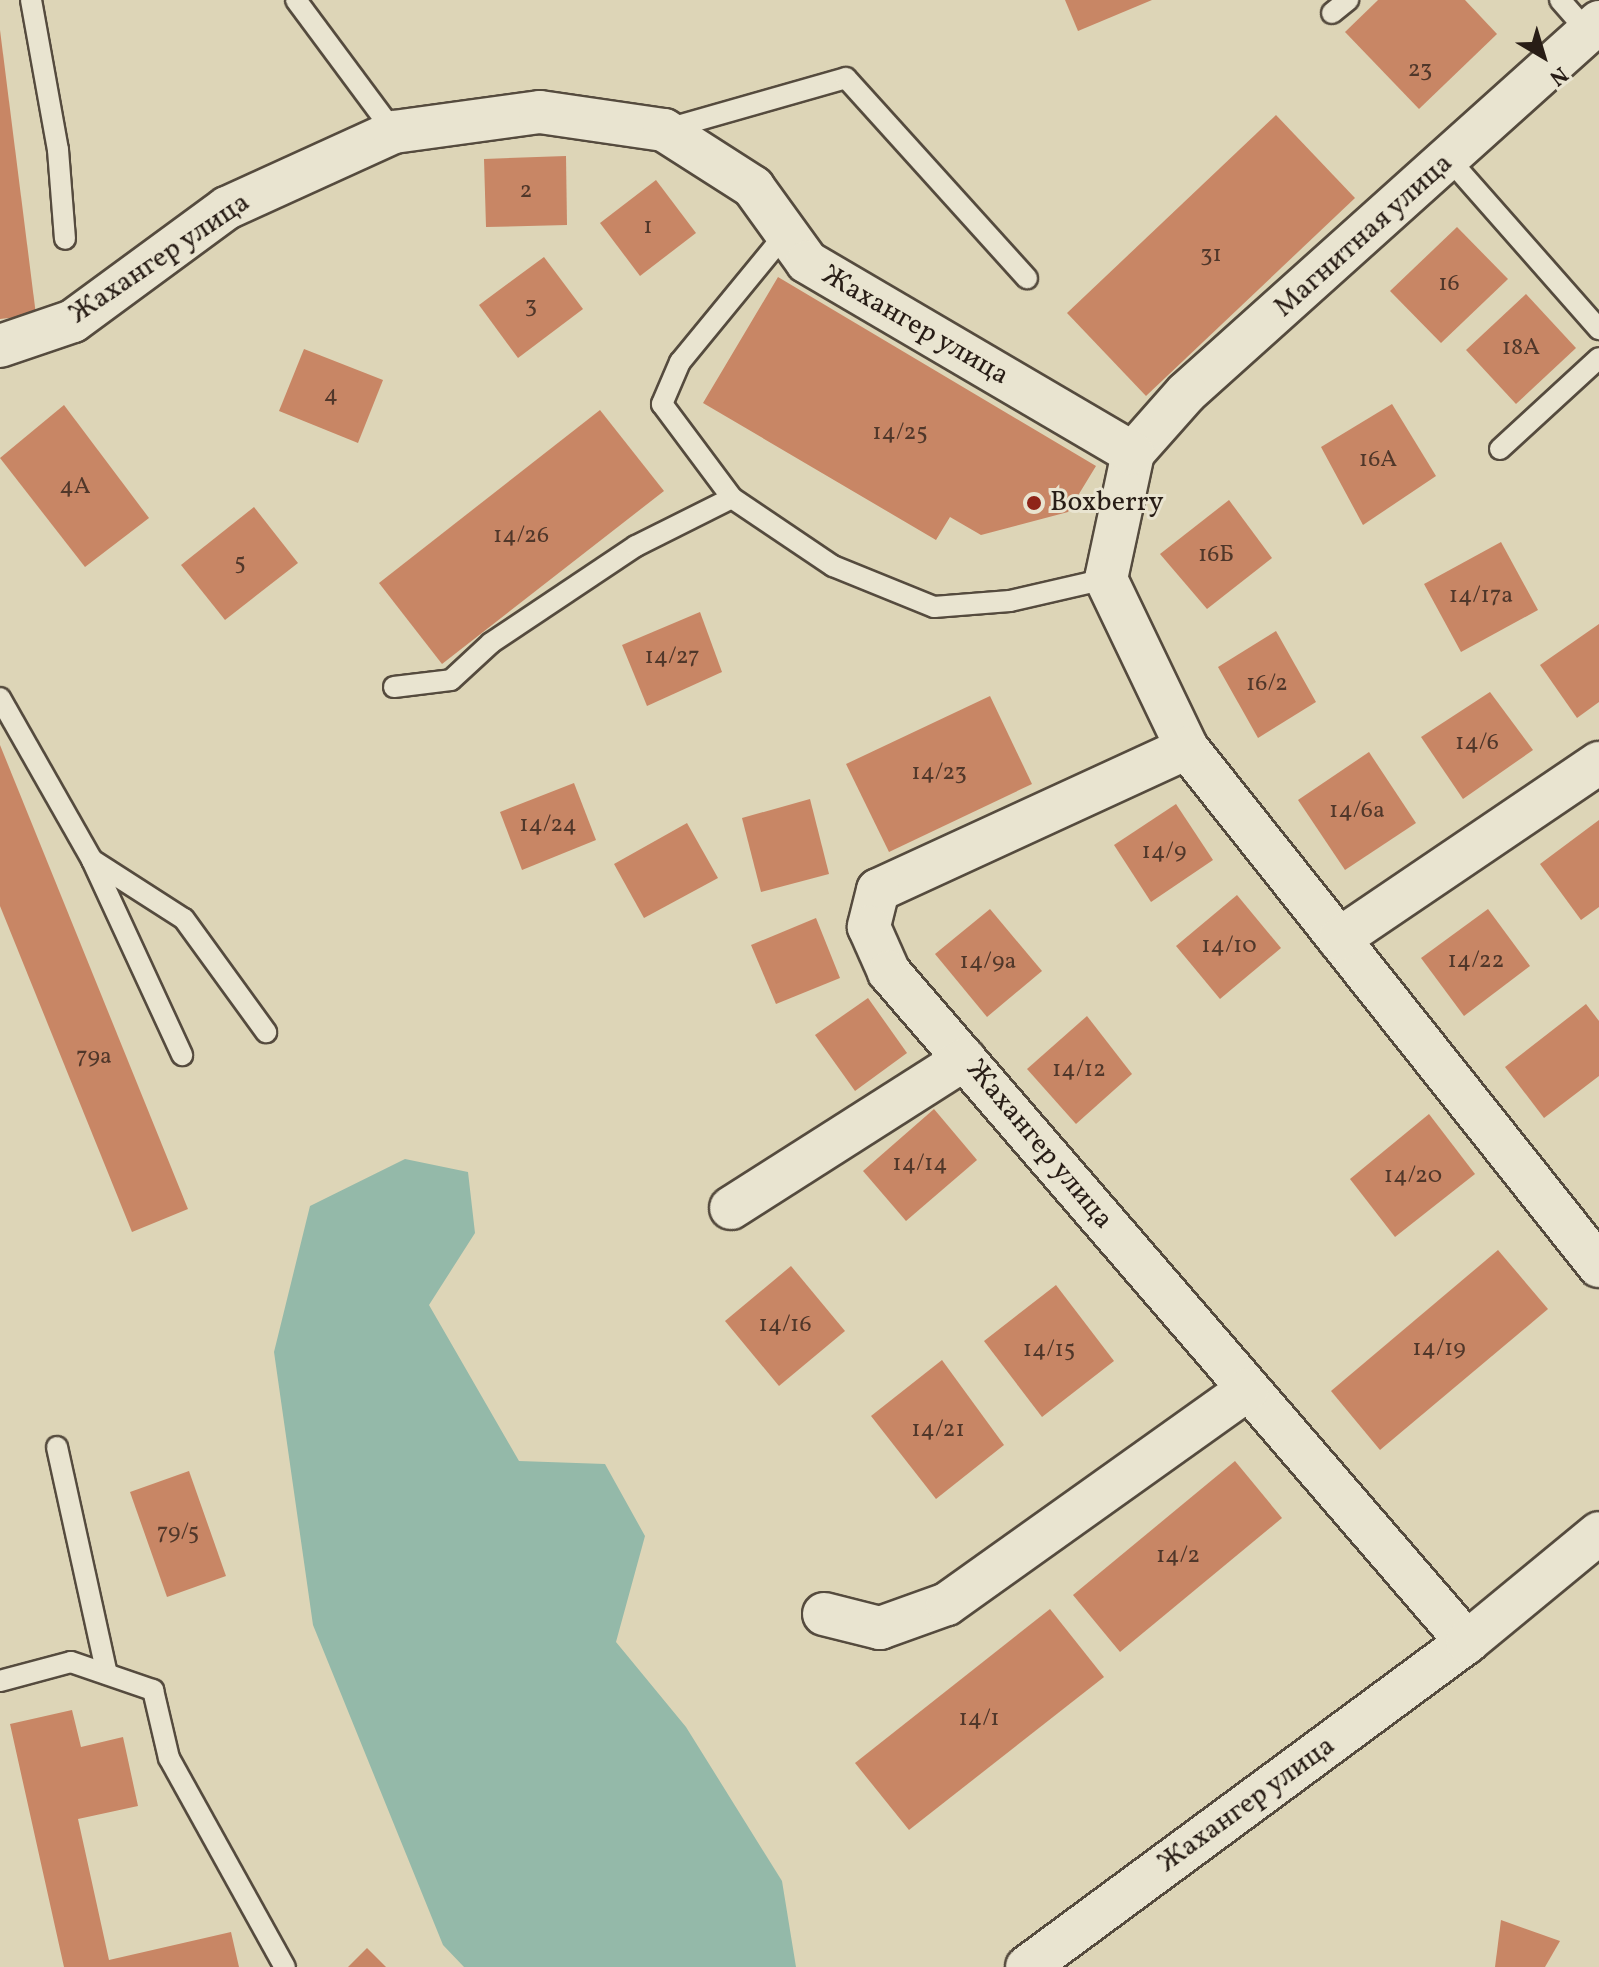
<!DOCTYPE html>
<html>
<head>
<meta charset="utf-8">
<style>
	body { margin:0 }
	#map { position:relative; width:1599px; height:1967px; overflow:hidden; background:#ddd5b7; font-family:Vollkorn,serif }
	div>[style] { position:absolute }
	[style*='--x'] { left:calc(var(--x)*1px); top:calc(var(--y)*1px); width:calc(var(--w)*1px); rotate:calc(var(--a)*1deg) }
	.water>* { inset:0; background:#94b9a9 }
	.building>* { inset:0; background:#c88665 }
	.roads { filter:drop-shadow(2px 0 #554b3e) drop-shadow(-2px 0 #554b3e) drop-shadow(0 2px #554b3e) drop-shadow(0 -2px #554b3e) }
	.lane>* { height:20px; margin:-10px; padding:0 10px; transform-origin:10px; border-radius:10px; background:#e9e4d0 }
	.street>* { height:42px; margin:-21px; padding:0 21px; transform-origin:21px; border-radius:21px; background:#e9e4d0 }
	.dots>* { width:22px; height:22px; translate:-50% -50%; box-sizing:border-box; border:4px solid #e9e4d0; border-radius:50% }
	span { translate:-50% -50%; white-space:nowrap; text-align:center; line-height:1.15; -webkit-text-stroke:6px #e9e4d0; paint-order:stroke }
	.number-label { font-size:24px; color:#50372a }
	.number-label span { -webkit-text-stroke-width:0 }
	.street-label { font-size:28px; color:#281d16 }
	.poi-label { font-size:28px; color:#281d16 }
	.left { translate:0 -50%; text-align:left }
	.north { position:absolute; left:1503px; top:16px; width:80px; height:80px; -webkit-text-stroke:6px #e9e4d0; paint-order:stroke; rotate:142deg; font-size:22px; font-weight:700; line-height:32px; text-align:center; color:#281d16 }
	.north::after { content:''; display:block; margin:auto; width:28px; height:36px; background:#281d16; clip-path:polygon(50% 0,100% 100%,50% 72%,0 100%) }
</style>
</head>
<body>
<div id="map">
	<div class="water">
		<div style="clip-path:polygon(405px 1159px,468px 1172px,475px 1233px,429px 1305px,519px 1461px,605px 1464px,645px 1536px,616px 1642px,686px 1727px,782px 1881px,796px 1967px,464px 1967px,443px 1945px,313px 1625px,274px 1352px,310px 1206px)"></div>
	</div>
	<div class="building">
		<div style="clip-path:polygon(1065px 0,1152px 0,1078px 31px)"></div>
		<div style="clip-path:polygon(1378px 0,1465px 0,1497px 34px,1419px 109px,1345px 32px)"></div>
		<div style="clip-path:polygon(0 30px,36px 315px,0 319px)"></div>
		<div style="clip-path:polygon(1276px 115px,1355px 198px,1146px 396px,1067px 313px)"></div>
		<div style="clip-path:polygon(566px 156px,567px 225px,486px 227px,484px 159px)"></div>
		<div style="clip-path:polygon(656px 180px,696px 233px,640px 276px,600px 223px)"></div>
		<div style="clip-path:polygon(1457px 227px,1508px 279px,1441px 343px,1390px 291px)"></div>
		<div style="clip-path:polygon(544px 257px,583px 309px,518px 358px,479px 305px)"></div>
		<div style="clip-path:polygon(778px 277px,1096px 466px,1068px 512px,981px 535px,950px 517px,936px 540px,703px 403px)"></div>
		<div style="clip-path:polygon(1526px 294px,1576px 348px,1516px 404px,1466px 350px)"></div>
		<div style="clip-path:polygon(304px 349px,383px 380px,358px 443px,279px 411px)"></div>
		<div style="clip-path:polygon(1392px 404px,1436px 476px,1363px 525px,1321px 447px)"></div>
		<div style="clip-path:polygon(64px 405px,149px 518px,85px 567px,0 458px)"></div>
		<div style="clip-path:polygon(600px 410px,664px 491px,442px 664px,379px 583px)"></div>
		<div style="clip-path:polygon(1229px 500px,1272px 558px,1207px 609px,1160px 554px)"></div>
		<div style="clip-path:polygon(254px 507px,298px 563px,225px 620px,181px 565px)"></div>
		<div style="clip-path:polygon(1501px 542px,1538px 610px,1461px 652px,1424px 584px)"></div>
		<div style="clip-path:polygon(700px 612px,722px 672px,647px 706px,622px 645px)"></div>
		<div style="clip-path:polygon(1599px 624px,1599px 702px,1577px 718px,1540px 665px)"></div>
		<div style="clip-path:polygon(1276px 631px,1316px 702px,1258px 738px,1218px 667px)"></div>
		<div style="clip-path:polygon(1490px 692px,1533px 750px,1463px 799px,1421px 737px)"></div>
		<div style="clip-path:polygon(990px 696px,1032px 784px,889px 852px,846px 764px)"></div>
		<div style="clip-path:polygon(0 745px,188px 1209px,132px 1232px,0 906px)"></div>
		<div style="clip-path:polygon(1369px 752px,1416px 823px,1345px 870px,1298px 800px)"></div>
		<div style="clip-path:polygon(574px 783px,596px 840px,522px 870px,500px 812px)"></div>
		<div style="clip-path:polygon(810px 799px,829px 874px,761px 892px,742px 818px)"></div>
		<div style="clip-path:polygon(1176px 804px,1213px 860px,1151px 902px,1114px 845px)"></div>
		<div style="clip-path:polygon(1599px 820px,1599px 907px,1581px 920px,1540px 864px)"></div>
		<div style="clip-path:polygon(687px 823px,718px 878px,644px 918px,614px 864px)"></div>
		<div style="clip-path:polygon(1237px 895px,1281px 948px,1220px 999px,1176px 946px)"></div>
		<div style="clip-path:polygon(990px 909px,1042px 971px,987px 1017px,935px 954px)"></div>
		<div style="clip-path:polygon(1488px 909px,1530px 966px,1464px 1016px,1421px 958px)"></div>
		<div style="clip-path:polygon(816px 918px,840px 978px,776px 1004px,751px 945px)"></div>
		<div style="clip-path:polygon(868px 998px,907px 1053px,855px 1091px,815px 1035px)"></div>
		<div style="clip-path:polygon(1586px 1004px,1599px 1021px,1599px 1076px,1544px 1118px,1505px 1067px)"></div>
		<div style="clip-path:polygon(1087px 1016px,1132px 1074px,1076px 1124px,1027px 1069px)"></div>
		<div style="clip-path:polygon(934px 1109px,977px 1160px,906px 1221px,863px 1171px)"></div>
		<div style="clip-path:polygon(1429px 1114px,1475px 1174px,1395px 1237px,1350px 1179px)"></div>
		<div style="clip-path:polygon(1498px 1250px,1548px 1309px,1380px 1450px,1331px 1391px)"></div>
		<div style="clip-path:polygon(791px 1266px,845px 1331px,779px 1386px,725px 1321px)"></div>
		<div style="clip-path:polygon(1056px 1285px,1114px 1361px,1042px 1417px,984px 1341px)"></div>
		<div style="clip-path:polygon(942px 1360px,1004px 1445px,936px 1499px,871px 1416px)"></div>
		<div style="clip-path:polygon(1235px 1461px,1282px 1518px,1120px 1652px,1073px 1595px)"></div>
		<div style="clip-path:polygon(189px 1471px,226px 1576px,167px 1597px,130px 1492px)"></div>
		<div style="clip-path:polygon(1050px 1609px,1104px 1677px,909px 1830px,855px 1763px)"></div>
		<div style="clip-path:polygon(72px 1710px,81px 1747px,123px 1737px,138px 1806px,78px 1819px,109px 1960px,231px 1932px,239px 1967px,64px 1967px,10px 1724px)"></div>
		<div style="clip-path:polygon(1501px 1920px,1560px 1941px,1545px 1967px,1495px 1967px)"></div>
		<div style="clip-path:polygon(367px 1948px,386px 1967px,348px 1967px)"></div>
	</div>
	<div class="roads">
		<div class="lane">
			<div style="--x:31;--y:0;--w:152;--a:79.8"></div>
			<div style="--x:58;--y:150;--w:89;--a:85.5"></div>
			<div style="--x:296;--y:0;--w:164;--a:53.4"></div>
			<div style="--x:1560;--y:0;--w:43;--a:48.8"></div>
			<div style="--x:1332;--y:13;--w:21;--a:-39"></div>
			<div style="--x:664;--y:130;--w:189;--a:-15.9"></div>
			<div style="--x:846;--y:78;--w:270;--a:47.9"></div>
			<div style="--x:1449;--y:159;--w:227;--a:48.6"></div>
			<div style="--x:786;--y:233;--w:167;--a:129.4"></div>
			<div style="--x:680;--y:362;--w:46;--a:113.2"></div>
			<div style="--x:662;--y:404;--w:117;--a:53.3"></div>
			<div style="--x:732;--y:498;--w:122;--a:34"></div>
			<div style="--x:833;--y:566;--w:109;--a:22.1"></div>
			<div style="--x:934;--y:607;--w:76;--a:-4.5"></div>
			<div style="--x:1010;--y:601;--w:98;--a:-12.9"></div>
			<div style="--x:1500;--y:449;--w:134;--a:-42.6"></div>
			<div style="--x:394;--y:687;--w:57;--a:-7"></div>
			<div style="--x:451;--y:680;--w:54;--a:-42.8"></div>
			<div style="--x:491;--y:643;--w:174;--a:-33.8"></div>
			<div style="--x:636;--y:546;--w:107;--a:-26.6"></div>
			<div style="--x:0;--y:698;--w:186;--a:60.4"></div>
			<div style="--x:92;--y:860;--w:215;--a:65.2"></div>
			<div style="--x:92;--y:860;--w:109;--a:32.7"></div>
			<div style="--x:184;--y:919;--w:140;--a:54"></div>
			<div style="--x:57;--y:1447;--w:232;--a:77.6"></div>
			<div style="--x:0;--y:1681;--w:73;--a:-15"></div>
			<div style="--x:71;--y:1662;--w:87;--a:18.9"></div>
			<div style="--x:153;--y:1690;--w:70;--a:76.8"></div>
			<div style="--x:169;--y:1758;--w:239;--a:61"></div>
		</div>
		<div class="street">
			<div style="--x:1599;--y:22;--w:555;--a:138.07"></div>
			<div style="--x:1186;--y:393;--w:80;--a:131.5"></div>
			<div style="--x:1133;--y:453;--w:129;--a:102.1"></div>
			<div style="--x:1106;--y:579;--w:187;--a:64.4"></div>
			<div style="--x:1187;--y:748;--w:662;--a:51.5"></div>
			<div style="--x:0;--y:346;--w:77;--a:-18.9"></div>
			<div style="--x:73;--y:321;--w:191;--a:-36.3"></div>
			<div style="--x:227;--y:208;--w:183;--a:-24.5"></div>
			<div style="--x:394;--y:132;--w:147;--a:-7.8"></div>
			<div style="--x:540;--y:112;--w:125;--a:8.3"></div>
			<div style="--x:664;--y:130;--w:106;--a:32.6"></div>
			<div style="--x:753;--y:187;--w:92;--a:54.2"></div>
			<div style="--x:807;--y:262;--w:378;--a:30.4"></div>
			<div style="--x:1187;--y:748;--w:340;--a:155.3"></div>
			<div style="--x:878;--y:890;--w:38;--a:104"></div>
			<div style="--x:869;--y:927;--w:49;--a:66"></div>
			<div style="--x:889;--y:972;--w:885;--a:49.22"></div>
			<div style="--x:1339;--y:939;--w:314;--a:-34.1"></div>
			<div style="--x:731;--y:1208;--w:277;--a:-32.5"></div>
			<div style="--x:824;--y:1614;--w:58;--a:14"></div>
			<div style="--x:880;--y:1628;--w:71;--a:-19.7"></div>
			<div style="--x:947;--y:1604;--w:369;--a:-35.5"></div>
			<div style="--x:1027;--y:1967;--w:547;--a:-36.45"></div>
			<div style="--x:1467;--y:1642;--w:171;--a:-39.5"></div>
		</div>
	</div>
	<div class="dots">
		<div style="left:1034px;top:503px;background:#8f2418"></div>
	</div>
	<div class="number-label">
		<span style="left:1420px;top:71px">23</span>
		<span style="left:526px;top:192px">2</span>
		<span style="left:648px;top:228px">1</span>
		<span style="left:1211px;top:256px">31</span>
		<span style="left:1449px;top:285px">16</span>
		<span style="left:531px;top:307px">3</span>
		<span style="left:1521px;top:349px">18А</span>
		<span style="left:331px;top:396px">4</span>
		<span style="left:900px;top:434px">14/25</span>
		<span style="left:1378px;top:461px">16А</span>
		<span style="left:75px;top:488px">4А</span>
		<span style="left:521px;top:537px">14/26</span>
		<span style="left:1216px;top:556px">16Б</span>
		<span style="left:240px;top:564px">5</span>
		<span style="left:1481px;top:597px">14/17а</span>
		<span style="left:672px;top:658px">14/27</span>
		<span style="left:1267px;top:685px">16/2</span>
		<span style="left:1477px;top:744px">14/6</span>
		<span style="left:939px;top:774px">14/23</span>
		<span style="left:1357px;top:812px">14/6а</span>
		<span style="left:548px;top:826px">14/24</span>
		<span style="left:1164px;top:853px">14/9</span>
		<span style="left:1229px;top:947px">14/10</span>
		<span style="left:1476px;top:962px">14/22</span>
		<span style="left:988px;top:963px">14/9а</span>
		<span style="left:94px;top:1058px">79а</span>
		<span style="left:1079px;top:1071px">14/12</span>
		<span style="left:920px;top:1165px">14/14</span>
		<span style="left:1413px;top:1177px">14/20</span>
		<span style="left:785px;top:1326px">14/16</span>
		<span style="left:1439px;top:1350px">14/19</span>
		<span style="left:1049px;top:1351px">14/15</span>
		<span style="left:938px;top:1431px">14/21</span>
		<span style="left:178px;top:1534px">79/5</span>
		<span style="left:1178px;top:1557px">14/2</span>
		<span style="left:979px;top:1720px">14/1</span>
	</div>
	<div class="street-label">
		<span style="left:1364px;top:236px;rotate:-42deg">Магнитная улица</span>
		<span style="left:160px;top:259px;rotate:-34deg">Жахангер улица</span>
		<span style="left:915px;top:326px;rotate:30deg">Жахангер улица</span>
		<span style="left:1039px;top:1145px;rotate:50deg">Жахангер улица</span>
		<span style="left:1247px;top:1805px;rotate:-36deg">Жахангер улица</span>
	</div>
	<div class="poi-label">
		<span class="left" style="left:1050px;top:503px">Boxberry</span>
	</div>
	<div class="north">N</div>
</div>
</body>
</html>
